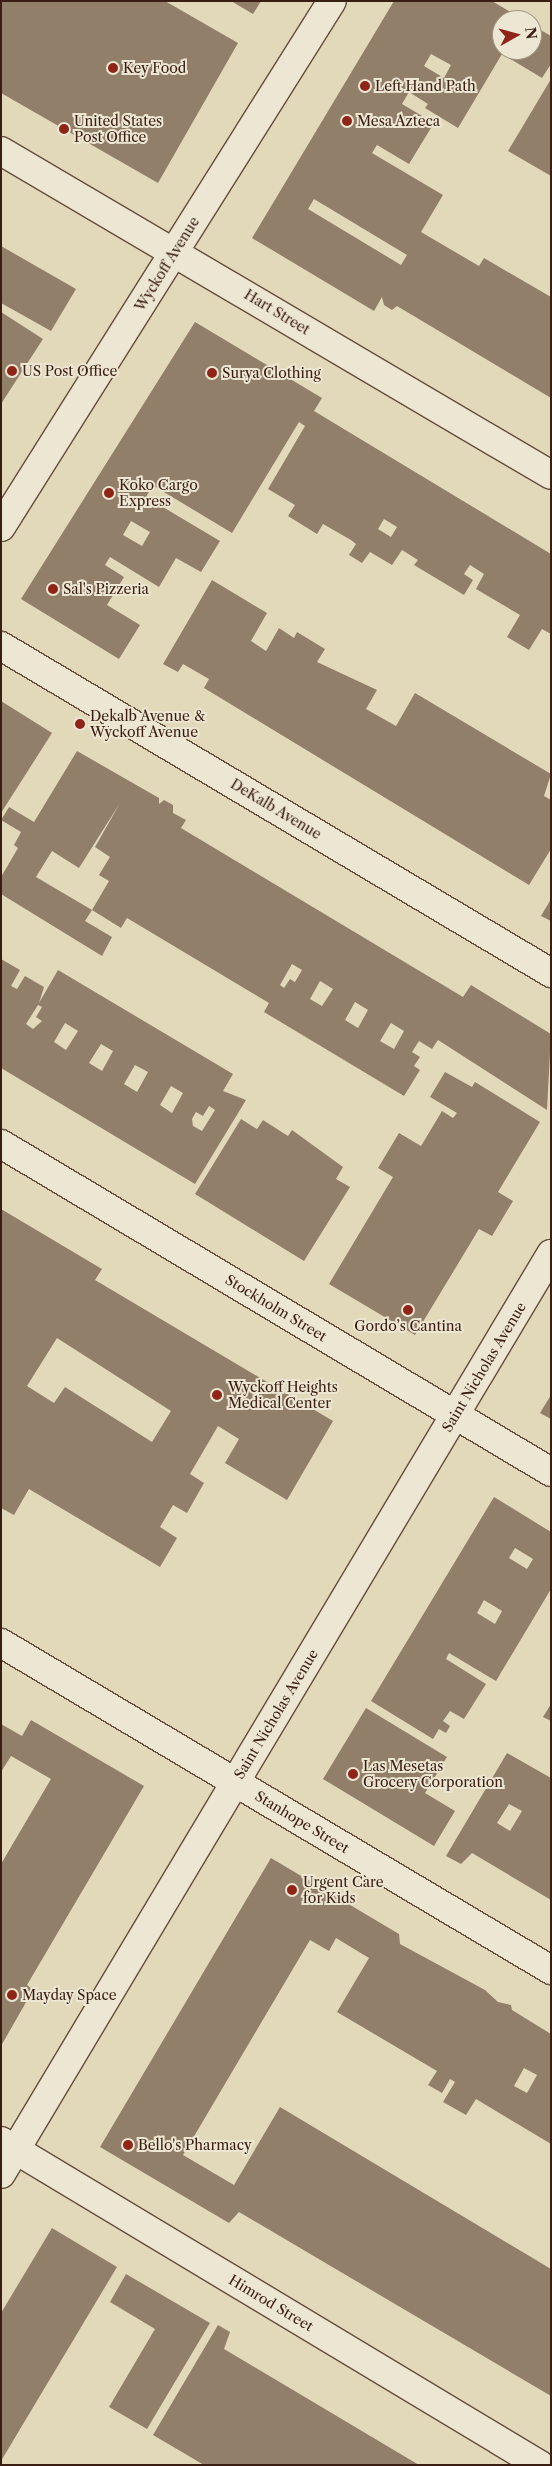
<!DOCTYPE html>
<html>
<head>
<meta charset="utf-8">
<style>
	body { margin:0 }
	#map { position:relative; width:552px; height:2466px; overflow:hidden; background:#e2d9bb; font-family:"Libre Caslon Text",serif }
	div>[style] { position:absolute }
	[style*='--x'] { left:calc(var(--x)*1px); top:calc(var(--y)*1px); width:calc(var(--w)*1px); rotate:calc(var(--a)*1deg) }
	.building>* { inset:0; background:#927f6a }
	.roads { filter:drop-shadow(1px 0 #654d3c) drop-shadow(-1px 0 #654d3c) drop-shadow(0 1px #654d3c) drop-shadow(0 -1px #654d3c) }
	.street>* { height:28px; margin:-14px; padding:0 14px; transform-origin:14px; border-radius:14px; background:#ece6d3 }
	.dots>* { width:14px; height:14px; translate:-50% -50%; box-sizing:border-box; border:2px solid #ece6d3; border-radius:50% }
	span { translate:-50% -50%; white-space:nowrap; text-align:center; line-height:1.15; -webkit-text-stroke:4px #ece6d3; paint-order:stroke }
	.poi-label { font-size:14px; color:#3b1e12 }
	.left { translate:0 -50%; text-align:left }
	.street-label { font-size:14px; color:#3b1e12 }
	.frame { position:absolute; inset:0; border:2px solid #3b1e12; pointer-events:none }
	.north { position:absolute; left:492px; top:10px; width:50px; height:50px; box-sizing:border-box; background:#ece6d3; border:1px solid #a59686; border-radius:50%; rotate:83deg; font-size:14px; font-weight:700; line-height:20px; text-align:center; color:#3b1e12 }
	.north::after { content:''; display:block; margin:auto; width:18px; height:22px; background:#8f2418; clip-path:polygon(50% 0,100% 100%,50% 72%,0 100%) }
</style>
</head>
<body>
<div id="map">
	<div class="building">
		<div style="clip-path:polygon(1px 1px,165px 1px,238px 43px,158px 183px,1px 93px)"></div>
		<div style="clip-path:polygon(231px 1px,261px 1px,253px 14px)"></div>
		<div style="clip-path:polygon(evenodd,394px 1px,492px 1px,524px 20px,502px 20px,502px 50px,532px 50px,532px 25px,551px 36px,551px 64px,542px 78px,502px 54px,458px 128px,425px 108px,428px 104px,409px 92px,402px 104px,434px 123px,409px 164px,377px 145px,372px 153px,443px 195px,421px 232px,479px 266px,484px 258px,551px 297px,551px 398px,397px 306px,392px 310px,384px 305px,382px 297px,374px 311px,252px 238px,394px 1px,431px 54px,451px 65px,444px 78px,424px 66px,431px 54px,394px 1px,314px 199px,407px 255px,401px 265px,308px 209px,314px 199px)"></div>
		<div style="clip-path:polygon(551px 79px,551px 176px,508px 151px)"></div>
		<div style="clip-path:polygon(1px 246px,76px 289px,51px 331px,1px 303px)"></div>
		<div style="clip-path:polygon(1px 312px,43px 339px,1px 404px)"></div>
		<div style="clip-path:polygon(evenodd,195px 322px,322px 398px,314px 411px,551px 554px,551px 634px,542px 629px,529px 650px,507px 637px,520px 615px,476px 589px,484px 574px,470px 565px,464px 574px,473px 580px,464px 595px,414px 565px,418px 560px,402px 550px,392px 565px,370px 552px,362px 563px,349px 555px,356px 544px,351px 540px,323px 524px,317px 534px,288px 516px,295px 505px,268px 489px,305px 426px,299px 422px,232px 533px,139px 477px,136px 482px,150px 490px,146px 497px,220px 541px,201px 572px,176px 558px,159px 587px,110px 557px,105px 565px,124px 577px,107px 605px,140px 625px,119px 659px,21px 599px,195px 322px,384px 519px,397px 527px,391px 537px,378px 529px,384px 519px,195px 322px,131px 521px,150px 532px,142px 546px,123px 535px,131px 521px)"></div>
		<div style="clip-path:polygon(212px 580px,267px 613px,251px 641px,266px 651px,279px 628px,294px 638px,297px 632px,325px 649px,317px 662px,377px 690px,366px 709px,396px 726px,415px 693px,551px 774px,544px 796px,551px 800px,551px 849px,529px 885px,204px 688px,209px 679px,183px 664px,178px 672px,163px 664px)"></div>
		<div style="clip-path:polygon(1px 701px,52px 733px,1px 813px)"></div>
		<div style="clip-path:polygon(evenodd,77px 751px,159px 798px,159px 804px,164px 800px,173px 805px,173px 813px,186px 820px,181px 828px,463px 997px,471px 985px,551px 1034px,547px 1110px,438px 1040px,432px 1049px,419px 1041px,412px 1052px,420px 1057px,414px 1066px,420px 1070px,404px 1096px,264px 1012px,269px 1003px,127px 918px,121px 928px,92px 910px,109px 881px,99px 875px,110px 857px,95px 847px,120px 803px,79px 868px,52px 851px,36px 877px,92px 910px,85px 921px,112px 937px,102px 956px,1px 894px,1px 877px,18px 848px,14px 845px,21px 832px,1px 820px,9px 807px,34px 822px,77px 751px,292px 964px,302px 970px,295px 982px,290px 979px,284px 988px,280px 985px,292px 964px,77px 751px,320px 981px,333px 989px,322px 1006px,310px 999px,320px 981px,77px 751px,355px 1002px,368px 1010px,358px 1028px,345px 1020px,355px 1002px,77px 751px,391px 1023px,404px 1031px,394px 1049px,380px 1041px,391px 1023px)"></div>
		<div style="clip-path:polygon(551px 899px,551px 921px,541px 916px)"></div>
		<div style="clip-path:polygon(evenodd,1px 959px,20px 970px,11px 986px,17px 989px,25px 976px,44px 987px,39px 1003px,58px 970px,233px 1074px,223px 1091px,246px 1100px,195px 1184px,1px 1068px,1px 959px,38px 1005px,42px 1007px,36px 1017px,42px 1021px,33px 1029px,26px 1024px,38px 1005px,1px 959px,65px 1023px,78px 1031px,66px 1050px,54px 1042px,65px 1023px,1px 959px,101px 1044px,113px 1051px,102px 1071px,89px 1063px,101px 1044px,1px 959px,135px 1065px,148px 1072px,137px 1092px,124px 1084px,135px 1065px,1px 959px,171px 1086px,183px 1093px,172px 1113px,160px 1105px,171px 1086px,1px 959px,209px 1106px,215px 1110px,202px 1131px,193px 1126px,192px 1119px,196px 1112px,203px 1116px,209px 1106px)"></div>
		<div style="clip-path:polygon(445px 1072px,472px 1087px,475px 1082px,540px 1122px,498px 1192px,513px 1201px,492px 1236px,479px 1229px,415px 1335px,329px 1284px,393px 1177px,378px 1168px,399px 1133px,421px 1146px,442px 1111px,453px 1118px,457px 1113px,430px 1097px)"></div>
		<div style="clip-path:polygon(241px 1119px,257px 1129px,263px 1120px,288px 1136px,292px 1130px,343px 1167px,336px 1179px,350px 1187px,304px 1261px,195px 1194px)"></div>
		<div style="clip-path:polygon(evenodd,1px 1209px,102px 1269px,95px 1280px,333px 1421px,287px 1500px,225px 1463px,239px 1439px,218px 1426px,190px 1474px,204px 1483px,187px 1513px,173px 1505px,160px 1527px,177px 1538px,160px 1567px,29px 1489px,14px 1515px,1px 1508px,1px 1209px,57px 1338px,171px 1411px,152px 1442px,65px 1387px,54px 1403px,27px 1386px,57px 1338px)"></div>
		<div style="clip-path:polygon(551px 1395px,551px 1419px,540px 1413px)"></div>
		<div style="clip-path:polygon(evenodd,494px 1497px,551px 1532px,551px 1589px,496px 1681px,449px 1653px,446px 1659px,486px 1684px,464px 1719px,450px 1711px,443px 1721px,450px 1726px,446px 1733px,439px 1729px,433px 1739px,371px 1701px,494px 1497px,515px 1548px,533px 1559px,527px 1569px,509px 1558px,515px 1548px,494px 1497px,484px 1600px,502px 1611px,495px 1624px,477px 1613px,484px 1600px)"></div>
		<div style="clip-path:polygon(551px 1704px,551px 1721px,543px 1717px)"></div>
		<div style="clip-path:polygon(366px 1708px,447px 1757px,425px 1793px,455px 1811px,434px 1846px,323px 1779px)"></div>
		<div style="clip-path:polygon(31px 1720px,144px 1786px,27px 1985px,33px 1990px,1px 2046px,1px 1864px,51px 1779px,11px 1756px,1px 1772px,1px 1724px,22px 1736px)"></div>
		<div style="clip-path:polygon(evenodd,507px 1753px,551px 1778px,551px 1900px,472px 1853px,461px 1864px,446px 1856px,507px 1753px,509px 1804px,522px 1811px,510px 1831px,497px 1823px,509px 1804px)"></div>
		<div style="clip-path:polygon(evenodd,271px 1858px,399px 1934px,400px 1944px,485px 1990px,498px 2002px,511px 2005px,512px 2010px,551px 2034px,551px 2144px,476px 2099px,466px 2115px,443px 2102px,455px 2082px,450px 2079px,442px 2093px,428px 2085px,437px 2071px,337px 2012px,369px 1958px,336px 1938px,329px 1951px,310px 1940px,183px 2155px,234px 2185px,280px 2107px,551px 2269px,551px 2396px,239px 2212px,229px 2223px,100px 2147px,271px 1858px,524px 2068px,537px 2075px,527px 2093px,514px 2086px,524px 2068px)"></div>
		<div style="clip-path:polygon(52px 2228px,117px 2267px,1px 2461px,1px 2313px)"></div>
		<div style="clip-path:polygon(126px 2274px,210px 2323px,147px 2429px,109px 2407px,155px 2329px,110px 2302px)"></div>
		<div style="clip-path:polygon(218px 2325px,230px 2332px,224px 2349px,419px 2465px,204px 2465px,153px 2435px)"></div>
	</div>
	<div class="roads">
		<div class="street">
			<div style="--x:1;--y:151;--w:638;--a:30.5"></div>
			<div style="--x:1;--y:527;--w:621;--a:-57.82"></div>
			<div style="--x:1;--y:646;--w:640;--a:30.73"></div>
			<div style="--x:1;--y:1144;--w:640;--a:30.81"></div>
			<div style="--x:1;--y:1643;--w:640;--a:30.73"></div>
			<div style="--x:1;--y:2141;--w:629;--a:31.01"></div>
			<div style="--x:1;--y:2174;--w:1072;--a:-59.13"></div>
		</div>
	</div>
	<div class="dots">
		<div style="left:113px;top:68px;background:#8f2418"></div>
		<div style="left:365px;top:86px;background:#8f2418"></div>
		<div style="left:347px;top:121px;background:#8f2418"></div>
		<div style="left:64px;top:129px;background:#8f2418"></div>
		<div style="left:12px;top:371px;background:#8f2418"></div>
		<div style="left:212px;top:373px;background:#8f2418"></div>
		<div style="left:109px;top:493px;background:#8f2418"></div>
		<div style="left:53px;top:589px;background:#8f2418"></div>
		<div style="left:80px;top:724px;background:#8f2418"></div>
		<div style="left:408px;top:1310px;background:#8f2418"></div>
		<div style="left:217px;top:1395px;background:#8f2418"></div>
		<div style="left:353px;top:1774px;background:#8f2418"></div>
		<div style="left:292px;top:1890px;background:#8f2418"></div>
		<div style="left:12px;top:1995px;background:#8f2418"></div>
		<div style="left:128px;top:2145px;background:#8f2418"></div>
	</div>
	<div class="poi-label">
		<span class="left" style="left:123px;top:68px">Key Food</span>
		<span class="left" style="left:375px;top:86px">Left Hand Path</span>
		<span class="left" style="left:74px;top:129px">United States<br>Post Office</span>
		<span class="left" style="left:357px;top:121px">Mesa Azteca</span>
		<span class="left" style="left:22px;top:371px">US Post Office</span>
		<span class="left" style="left:222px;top:373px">Surya Clothing</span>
		<span class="left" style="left:119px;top:493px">Koko Cargo<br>Express</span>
		<span class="left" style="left:63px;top:589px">Sal's Pizzeria</span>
		<span class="left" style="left:90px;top:724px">Dekalb Avenue &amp;<br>Wyckoff Avenue</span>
		<span style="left:408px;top:1326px">Gordo’s Cantina</span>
		<span class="left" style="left:228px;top:1395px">Wyckoff Heights<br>Medical Center</span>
		<span class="left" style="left:363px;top:1774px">Las Mesetas<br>Grocery Corporation</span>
		<span class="left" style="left:303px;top:1890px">Urgent Care<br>for Kids</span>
		<span class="left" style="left:22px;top:1995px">Mayday Space</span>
		<span class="left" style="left:138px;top:2145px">Bello's Pharmacy</span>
	</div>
	<div class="street-label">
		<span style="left:167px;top:264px;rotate:-58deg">Wyckoff Avenue</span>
		<span style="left:277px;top:312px;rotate:31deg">Hart Street</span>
		<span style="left:276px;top:809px;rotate:31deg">DeKalb Avenue</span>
		<span style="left:276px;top:1308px;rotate:31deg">Stockholm Street</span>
		<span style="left:484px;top:1367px;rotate:-59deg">Saint Nicholas Avenue</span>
		<span style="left:276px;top:1714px;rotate:-59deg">Saint Nicholas Avenue</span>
		<span style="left:302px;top:1822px;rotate:31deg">Stanhope Street</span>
		<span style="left:271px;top:2303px;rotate:31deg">Himrod Street</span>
	</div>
	<div class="frame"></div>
	<div class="north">N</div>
</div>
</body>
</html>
